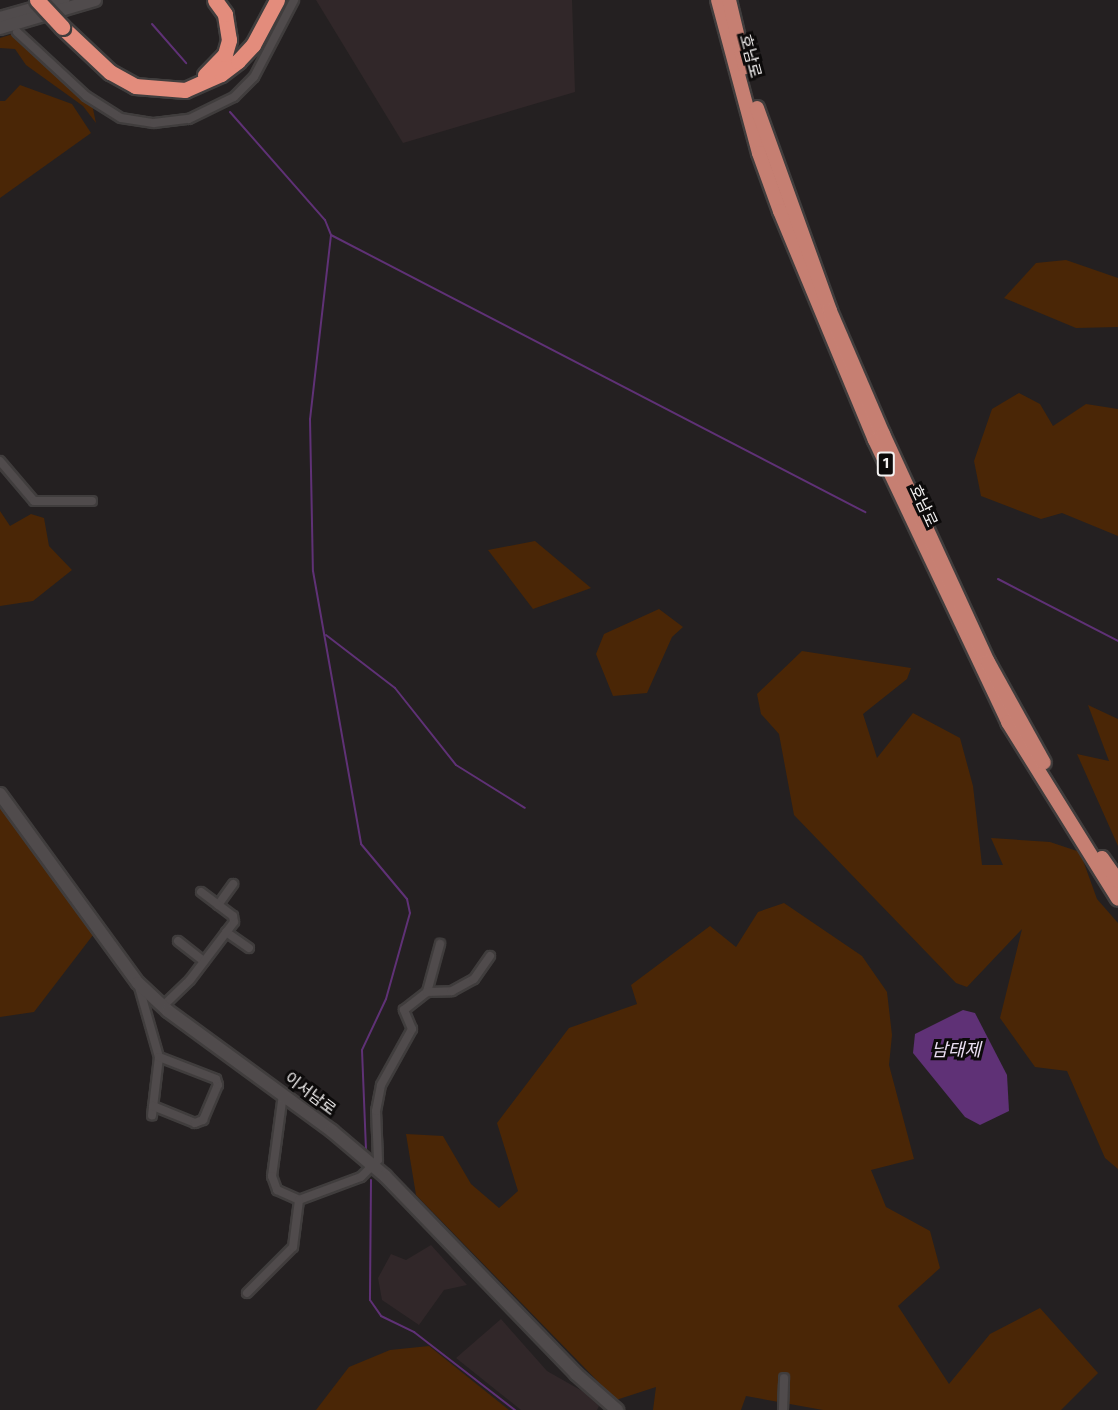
<!DOCTYPE html>
<html>
<head>
<meta charset="utf-8">
<style>
	body { margin:0 }
	#map { position:relative; width:1118px; height:1410px; overflow:hidden; background:#242021; font-family:"Fira Sans Condensed","Noto Sans KR",sans-serif }
	div>[style] { position:absolute }
	[style*='--x'] { left:calc(var(--x)*1px); top:calc(var(--y)*1px); width:calc(var(--w)*1px); rotate:calc(var(--a)*1deg) }
	.built>* { inset:0; background:#312729 }
	.green>* { inset:0; background:#4a2606 }
	.water>* { inset:0; background:#5f3176 }
	.stream>* { height:2px; margin:-1px; padding:0 1px; transform-origin:1px; border-radius:1px; background:#5f3176 }
	.roads { filter:drop-shadow(2px 0 #403d3d) drop-shadow(-2px 0 #403d3d) drop-shadow(0 2px #403d3d) drop-shadow(0 -2px #403d3d) }
	.minor>* { height:8px; margin:-4px; padding:0 4px; transform-origin:4px; border-radius:4px; background:#504b4c }
	.secondary>* { height:12px; margin:-6px; padding:0 6px; transform-origin:6px; border-radius:6px; background:#504b4c }
	.trunk>* { height:14px; margin:-7px; padding:0 7px; transform-origin:7px; border-radius:7px; background:#c67f72 }
	.motorway>* { height:15px; margin:-7.5px; padding:0 7.5px; transform-origin:7.5px; border-radius:7.5px; background:#e38c7c }
	.bridges { filter:drop-shadow(2px 0 #403d3d) drop-shadow(-2px 0 #403d3d) drop-shadow(0 2px #403d3d) drop-shadow(0 -2px #403d3d) }
	.motorway-bridge>* { height:15px; margin:-7.5px; padding:0 7.5px; transform-origin:7.5px; border-radius:7.5px; background:#e38c7c }
	span { translate:-50% -50%; white-space:nowrap; text-align:center; line-height:1.15; -webkit-text-stroke:6px #0c0a0a; paint-order:stroke }
	.shield-label span { padding:2px 4px; background:#0c0a0a; border:2px solid; border-radius:4px; -webkit-text-stroke-width:0 }
	.shield-label { font-size:15px; color:#f3f1f1; font-weight:700 }
	.street-label { font-size:16px; color:#f3f1f1 }
	.water-label { font-size:18px; color:#eadef2; font-style:italic }
</style>
</head>
<body>
<div id="map">
	<div class="built">
		<div style="clip-path:polygon(316px 0,572px 0,575px 92px,403px 143px)"></div>
		<div style="clip-path:polygon(431px 1245px,467px 1285px,444px 1290px,419px 1325px,382px 1300px,378px 1278px,391px 1254px,406px 1260px)"></div>
		<div style="clip-path:polygon(501px 1319px,547px 1371px,584px 1392px,599px 1406px,597px 1410px,521px 1410px,456px 1358px)"></div>
	</div>
	<div class="green">
		<div style="clip-path:polygon(13px 34px,92px 104px,96px 123px,83px 106px,26px 65px,15px 49px,0 48px,0 38px)"></div>
		<div style="clip-path:polygon(20px 85px,72px 104px,91px 133px,0 198px,0 101px,5px 101px)"></div>
		<div style="clip-path:polygon(1066px 260px,1118px 278px,1118px 327px,1076px 328px,1004px 298px,1036px 263px)"></div>
		<div style="clip-path:polygon(1019px 393px,1040px 404px,1053px 426px,1086px 404px,1118px 409px,1118px 536px,1062px 513px,1041px 519px,981px 496px,974px 461px,992px 409px)"></div>
		<div style="clip-path:polygon(0 511px,10px 526px,31px 514px,44px 518px,49px 546px,72px 570px,33px 601px,0 606px)"></div>
		<div style="clip-path:polygon(535px 541px,591px 588px,533px 609px,488px 550px)"></div>
		<div style="clip-path:polygon(659px 609px,683px 627px,672px 637px,647px 693px,613px 696px,596px 654px,604px 634px)"></div>
		<div style="clip-path:polygon(802px 651px,911px 668px,907px 679px,863px 714px,877px 758px,913px 713px,960px 738px,973px 786px,982px 865px,1003px 865px,991px 838px,1050px 842px,1080px 852px,1097px 899px,1118px 923px,1118px 1169px,1105px 1158px,1067px 1071px,1035px 1067px,1000px 1018px,1022px 929px,967px 987px,956px 983px,794px 815px,779px 734px,761px 714px,757px 694px)"></div>
		<div style="clip-path:polygon(1088px 705px,1118px 719px,1118px 846px,1077px 754px,1109px 761px)"></div>
		<div style="clip-path:polygon(0 794px,93px 935px,34px 1012px,0 1017px)"></div>
		<div style="clip-path:polygon(784px 903px,862px 956px,887px 992px,892px 1035px,889px 1065px,914px 1159px,871px 1170px,886px 1207px,930px 1231px,940px 1268px,898px 1306px,949px 1384px,990px 1334px,1040px 1308px,1098px 1373px,1061px 1410px,823px 1410px,746px 1396px,741px 1410px,653px 1410px,656px 1387px,616px 1400px,416px 1195px,406px 1134px,443px 1136px,471px 1184px,499px 1208px,518px 1191px,497px 1123px,569px 1028px,637px 1004px,631px 985px,710px 926px,736px 947px,758px 912px)"></div>
		<div style="clip-path:polygon(429px 1346px,509px 1410px,316px 1410px,349px 1367px,390px 1350px)"></div>
	</div>
	<div class="water">
		<div style="clip-path:polygon(963px 1010px,975px 1013px,1007px 1075px,1009px 1111px,980px 1125px,965px 1117px,913px 1053px,915px 1034px)"></div>
	</div>
	<div class="stream">
		<div style="--x:152;--y:24;--w:52;--a:48.9"></div>
		<div style="--x:230;--y:112;--w:144;--a:48.7"></div>
		<div style="--x:325;--y:220;--w:16;--a:68"></div>
		<div style="--x:331;--y:235;--w:185;--a:96.5"></div>
		<div style="--x:310;--y:419;--w:152;--a:88.9"></div>
		<div style="--x:313;--y:571;--w:277;--a:80"></div>
		<div style="--x:361;--y:844;--w:72;--a:50.1"></div>
		<div style="--x:407;--y:899;--w:14;--a:78"></div>
		<div style="--x:410;--y:913;--w:89;--a:105.6"></div>
		<div style="--x:386;--y:999;--w:56;--a:115.2"></div>
		<div style="--x:362;--y:1050;--w:101;--a:87.7"></div>
		<div style="--x:331;--y:235;--w:602;--a:27.42"></div>
		<div style="--x:998;--y:579;--w:135;--a:27.3"></div>
		<div style="--x:326;--y:635;--w:87;--a:37.5"></div>
		<div style="--x:395;--y:688;--w:98;--a:51.6"></div>
		<div style="--x:456;--y:765;--w:81;--a:31.9"></div>
		<div style="--x:371;--y:1180;--w:120;--a:90.5"></div>
		<div style="--x:370;--y:1300;--w:19;--a:55"></div>
		<div style="--x:381;--y:1316;--w:37;--a:26"></div>
		<div style="--x:414;--y:1332;--w:128;--a:37.7"></div>
	</div>
	<div class="roads">
		<div class="minor">
			<div style="--x:17;--y:32;--w:94;--a:42.8"></div>
			<div style="--x:86;--y:96;--w:41;--a:32.2"></div>
			<div style="--x:121;--y:118;--w:33;--a:9"></div>
			<div style="--x:154;--y:123;--w:35;--a:-7"></div>
			<div style="--x:189;--y:119;--w:50;--a:-26.1"></div>
			<div style="--x:234;--y:97;--w:28;--a:-45"></div>
			<div style="--x:254;--y:77;--w:87;--a:-62.5"></div>
			<div style="--x:0;--y:461;--w:52;--a:49.6"></div>
			<div style="--x:34;--y:501;--w:58;--a:0"></div>
			<div style="--x:218;--y:905;--w:26;--a:-54"></div>
			<div style="--x:226;--y:932;--w:28;--a:35"></div>
			<div style="--x:178;--y:941;--w:33;--a:38"></div>
			<div style="--x:139;--y:987;--w:73;--a:74.1"></div>
			<div style="--x:159;--y:1057;--w:59;--a:96.8"></div>
			<div style="--x:427;--y:992;--w:50;--a:-74.8"></div>
			<div style="--x:163;--y:1006;--w:37;--a:-44"></div>
			<div style="--x:190;--y:980;--w:73;--a:-52.8"></div>
			<div style="--x:234;--y:922;--w:6;--a:-99"></div>
			<div style="--x:233;--y:916;--w:40;--a:-143"></div>
			<div style="--x:283;--y:1094;--w:83;--a:97.6"></div>
			<div style="--x:272;--y:1176;--w:15;--a:70"></div>
			<div style="--x:277;--y:1190;--w:24;--a:24"></div>
			<div style="--x:299;--y:1200;--w:66;--a:-20.4"></div>
			<div style="--x:361;--y:1177;--w:24;--a:-45"></div>
			<div style="--x:378;--y:1160;--w:49;--a:-92.3"></div>
			<div style="--x:376;--y:1111;--w:26;--a:-79"></div>
			<div style="--x:381;--y:1085;--w:64;--a:-61"></div>
			<div style="--x:412;--y:1029;--w:21;--a:-113"></div>
			<div style="--x:404;--y:1010;--w:29;--a:-38"></div>
			<div style="--x:427;--y:992;--w:25;--a:-2"></div>
			<div style="--x:452;--y:991;--w:25;--a:-29"></div>
			<div style="--x:474;--y:979;--w:28;--a:-55"></div>
			<div style="--x:153;--y:1106;--w:45;--a:22"></div>
			<div style="--x:195;--y:1123;--w:9;--a:-21"></div>
			<div style="--x:203;--y:1120;--w:38;--a:-67"></div>
			<div style="--x:218;--y:1085;--w:6;--a:-108"></div>
			<div style="--x:216;--y:1079;--w:61;--a:-158.9"></div>
			<div style="--x:247;--y:1293;--w:65;--a:-45"></div>
			<div style="--x:293;--y:1247;--w:47;--a:-82.7"></div>
			<div style="--x:783;--y:1410;--w:32;--a:-88"></div>
		</div>
		<div class="secondary">
			<div style="--x:0;--y:18;--w:66;--a:-15.9"></div>
			<div style="--x:0;--y:28;--w:99;--a:-16.4"></div>
			<div style="--x:0;--y:794;--w:234;--a:53.9"></div>
			<div style="--x:138;--y:983;--w:41;--a:43"></div>
			<div style="--x:168;--y:1011;--w:203;--a:36.2"></div>
			<div style="--x:332;--y:1131;--w:70;--a:40.3"></div>
			<div style="--x:385;--y:1176;--w:275;--a:46"></div>
			<div style="--x:576;--y:1374;--w:55;--a:41.3"></div>
		</div>
		<div class="trunk">
			<div style="--x:718;--y:0;--w:158;--a:75"></div>
			<div style="--x:759;--y:153;--w:62;--a:70.1"></div>
			<div style="--x:780;--y:211;--w:248;--a:67.5"></div>
			<div style="--x:875;--y:440;--w:312;--a:64.7"></div>
			<div style="--x:1008;--y:722;--w:208;--a:58.1"></div>
			<div style="--x:729;--y:0;--w:69;--a:76.6"></div>
			<div style="--x:757;--y:108;--w:216;--a:70.2"></div>
			<div style="--x:830;--y:311;--w:134;--a:66.7"></div>
			<div style="--x:883;--y:434;--w:251;--a:65.3"></div>
			<div style="--x:988;--y:662;--w:115;--a:61"></div>
			<div style="--x:1102;--y:858;--w:28;--a:55"></div>
		</div>
		<div class="motorway">
			<div style="--x:62;--y:27;--w:66;--a:43.2"></div>
			<div style="--x:110;--y:72;--w:29;--a:29"></div>
			<div style="--x:135;--y:86;--w:50;--a:4.6"></div>
			<div style="--x:185;--y:90;--w:39;--a:-24"></div>
			<div style="--x:221;--y:74;--w:21;--a:-37"></div>
			<div style="--x:238;--y:61;--w:22;--a:-47"></div>
			<div style="--x:253;--y:45;--w:51;--a:-61.9"></div>
			<div style="--x:205;--y:75;--w:29;--a:-46"></div>
			<div style="--x:225;--y:54;--w:15;--a:-74"></div>
			<div style="--x:229;--y:40;--w:26;--a:-99"></div>
			<div style="--x:225;--y:14;--w:17;--a:-126"></div>
		</div>
	</div>
	<div class="bridges">
		<div class="motorway-bridge">
			<div style="--x:37;--y:0;--w:37;--a:47"></div>
		</div>
	</div>
	<div class="shield-label">
		<span style="left:886px;top:464px">1</span>
	</div>
	<div class="street-label">
		<span style="left:750px;top:56px;rotate:75deg">호남로</span>
		<span style="left:923px;top:506px;rotate:65deg">호남로</span>
		<span style="left:310px;top:1094px;rotate:37deg">이서남로</span>
	</div>
	<div class="water-label">
		<span style="left:956px;top:1050px">남태제</span>
	</div>
</div>
</body>
</html>
